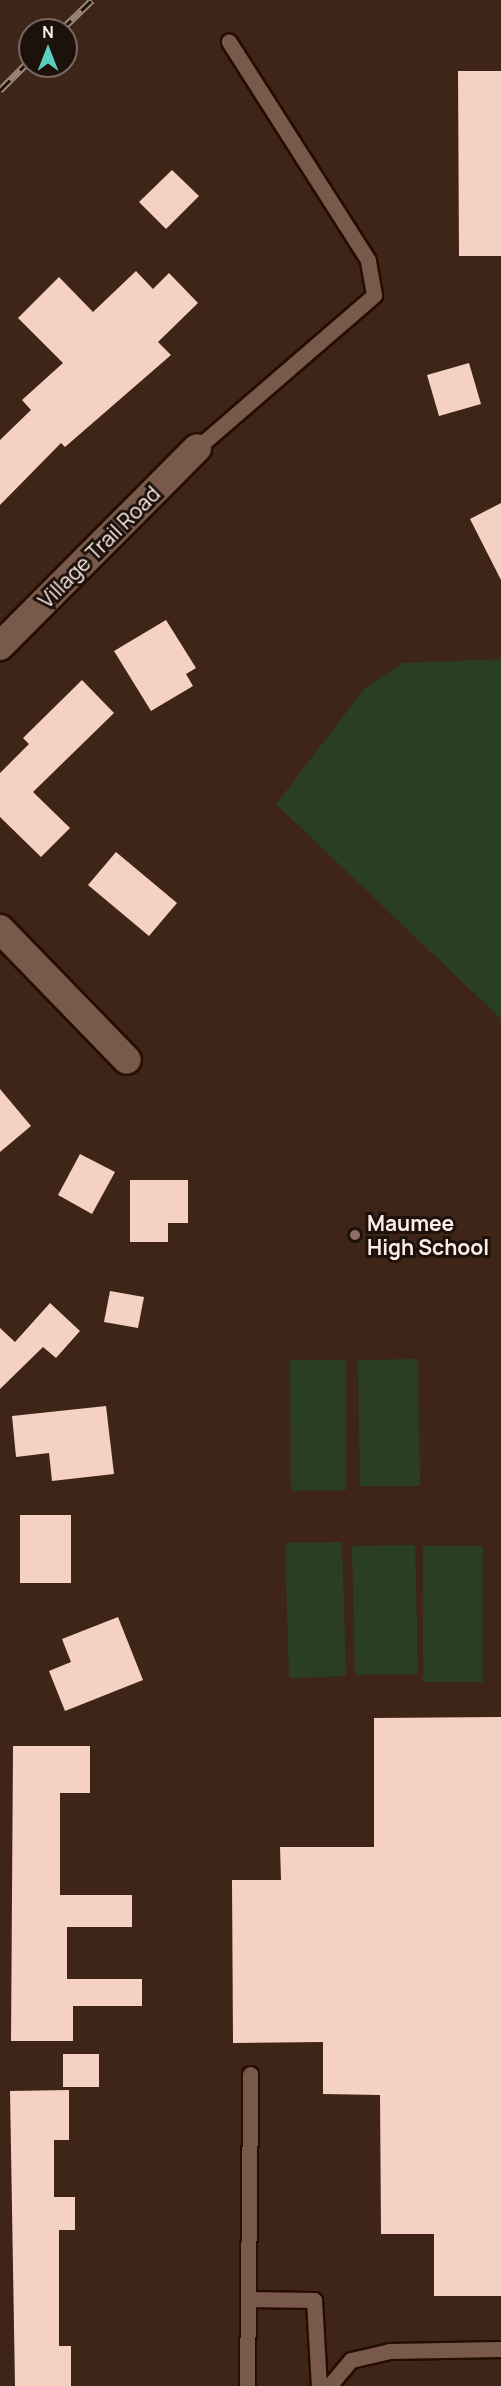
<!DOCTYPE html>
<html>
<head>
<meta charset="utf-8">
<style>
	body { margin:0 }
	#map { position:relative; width:501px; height:2386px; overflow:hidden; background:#3f2517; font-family:Manrope,sans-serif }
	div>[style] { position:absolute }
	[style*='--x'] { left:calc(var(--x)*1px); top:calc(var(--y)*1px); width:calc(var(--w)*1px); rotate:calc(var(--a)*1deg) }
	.green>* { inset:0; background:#2a3f21 }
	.building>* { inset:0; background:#f5d1c1 }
	.roads { filter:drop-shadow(2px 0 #250d02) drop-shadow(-2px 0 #250d02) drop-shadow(0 2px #250d02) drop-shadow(0 -2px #250d02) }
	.lane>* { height:15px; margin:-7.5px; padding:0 7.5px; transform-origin:7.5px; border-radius:7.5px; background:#78594a }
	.street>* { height:28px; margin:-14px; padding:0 14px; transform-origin:14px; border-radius:14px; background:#78594a }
	.rail>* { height:7px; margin-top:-3.5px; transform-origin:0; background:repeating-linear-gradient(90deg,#1d110b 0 14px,#9b867b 0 28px); box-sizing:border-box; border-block:2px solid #9b867b }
	.dots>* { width:16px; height:16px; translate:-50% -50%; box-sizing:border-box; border:3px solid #1d110b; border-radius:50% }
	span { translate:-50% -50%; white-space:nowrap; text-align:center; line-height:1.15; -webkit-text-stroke:6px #1d110b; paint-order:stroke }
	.street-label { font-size:21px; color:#fdeee7 }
	.poi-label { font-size:21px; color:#fdeee7; font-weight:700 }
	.left { translate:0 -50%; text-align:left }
	.north { position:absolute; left:18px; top:18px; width:60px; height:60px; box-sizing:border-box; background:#1d110b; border:2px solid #776963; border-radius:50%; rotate:0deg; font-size:16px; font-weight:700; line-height:24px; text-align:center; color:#fdeee7 }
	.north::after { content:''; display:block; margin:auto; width:21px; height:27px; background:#59cebe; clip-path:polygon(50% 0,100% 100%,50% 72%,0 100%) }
</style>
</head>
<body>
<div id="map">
	<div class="green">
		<div style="clip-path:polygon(501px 659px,501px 1019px,276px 804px,365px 688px,402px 663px)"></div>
		<div style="clip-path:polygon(418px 1359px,420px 1486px,360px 1486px,358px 1360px)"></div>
		<div style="clip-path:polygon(290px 1360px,346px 1360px,346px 1490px,291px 1491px)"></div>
		<div style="clip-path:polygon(342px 1542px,346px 1676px,289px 1678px,285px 1543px)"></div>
		<div style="clip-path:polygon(415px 1545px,418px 1674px,355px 1675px,352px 1546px)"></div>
		<div style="clip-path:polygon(423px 1546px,483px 1546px,483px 1682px,423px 1682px)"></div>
	</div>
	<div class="building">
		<div style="clip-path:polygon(458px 71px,501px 71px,501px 256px,459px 256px)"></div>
		<div style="clip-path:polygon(172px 170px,199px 196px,166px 229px,139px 202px)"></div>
		<div style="clip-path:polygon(136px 271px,153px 289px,169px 273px,198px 303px,158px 342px,171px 355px,65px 447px,61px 443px,0 505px,0 440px,31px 410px,22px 400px,63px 363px,18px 318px,59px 277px,93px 312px)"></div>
		<div style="clip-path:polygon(469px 363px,481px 404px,439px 416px,427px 375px)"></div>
		<div style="clip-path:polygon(501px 503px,501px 580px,470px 519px)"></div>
		<div style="clip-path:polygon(166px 620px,196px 668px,186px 674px,193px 686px,151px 711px,114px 651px)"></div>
		<div style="clip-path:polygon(82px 680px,114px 713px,33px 792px,70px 828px,41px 857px,0 817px,0 773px,29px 744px,23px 738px)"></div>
		<div style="clip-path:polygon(116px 852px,177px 903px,149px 936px,88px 885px)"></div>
		<div style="clip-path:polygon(0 1089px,31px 1126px,0 1152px)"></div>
		<div style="clip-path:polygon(80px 1154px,115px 1172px,92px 1214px,58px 1195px)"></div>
		<div style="clip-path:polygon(130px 1180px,188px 1180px,188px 1223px,168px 1223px,168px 1242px,130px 1242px)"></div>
		<div style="clip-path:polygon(110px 1291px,144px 1297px,138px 1328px,104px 1322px)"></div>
		<div style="clip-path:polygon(50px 1303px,80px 1331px,56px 1358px,43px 1347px,0 1389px,0 1328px,15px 1342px)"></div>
		<div style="clip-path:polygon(106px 1406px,114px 1474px,52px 1481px,49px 1453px,16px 1457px,12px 1416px)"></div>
		<div style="clip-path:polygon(20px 1515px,71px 1515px,71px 1583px,20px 1583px)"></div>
		<div style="clip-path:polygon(118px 1617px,143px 1680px,65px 1711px,49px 1671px,71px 1662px,62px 1639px)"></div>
		<div style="clip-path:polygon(501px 1717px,501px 2296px,434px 2296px,434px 2234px,381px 2234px,380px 2095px,323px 2094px,323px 2042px,233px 2043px,232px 1880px,281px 1880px,280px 1847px,374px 1847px,374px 1718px)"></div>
		<div style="clip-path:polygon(13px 1746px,90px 1746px,90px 1793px,60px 1793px,60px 1895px,132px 1895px,132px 1927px,67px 1927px,67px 1979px,142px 1979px,142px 2006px,73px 2006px,73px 2041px,11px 2041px)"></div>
		<div style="clip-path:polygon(63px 2054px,99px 2054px,99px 2087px,63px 2087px)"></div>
		<div style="clip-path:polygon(69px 2090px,69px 2140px,54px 2140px,54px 2197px,75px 2197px,75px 2230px,59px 2230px,59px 2346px,71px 2346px,71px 2386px,15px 2386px,10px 2091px)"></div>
	</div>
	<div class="roads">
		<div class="lane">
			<div style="--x:197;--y:448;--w:234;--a:-40.8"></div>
			<div style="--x:374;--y:295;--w:36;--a:-100"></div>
			<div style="--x:368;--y:260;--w:259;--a:-122.5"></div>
			<div style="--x:248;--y:2299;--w:66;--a:0.9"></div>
			<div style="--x:314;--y:2300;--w:86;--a:86.7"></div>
			<div style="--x:247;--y:2386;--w:312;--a:-89.4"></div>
			<div style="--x:329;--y:2386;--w:34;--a:-50"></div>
			<div style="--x:351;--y:2360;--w:39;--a:-13"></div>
			<div style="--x:389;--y:2351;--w:112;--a:-1"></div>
		</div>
		<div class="street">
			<div style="--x:0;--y:646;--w:279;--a:-45.1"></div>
			<div style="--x:0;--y:929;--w:182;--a:45.9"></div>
		</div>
	</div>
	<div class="rail">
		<div style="--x:61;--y:30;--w:43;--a:-44.1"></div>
		<div style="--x:0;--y:90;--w:42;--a:-45"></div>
	</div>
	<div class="dots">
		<div style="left:355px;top:1235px;background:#8d6e63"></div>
	</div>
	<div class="street-label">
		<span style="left:99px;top:547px;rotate:-45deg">Village Trail Road</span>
	</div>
	<div class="poi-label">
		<span class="left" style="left:367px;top:1235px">Maumee<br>High School</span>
	</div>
	<div class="north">N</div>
</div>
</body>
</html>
